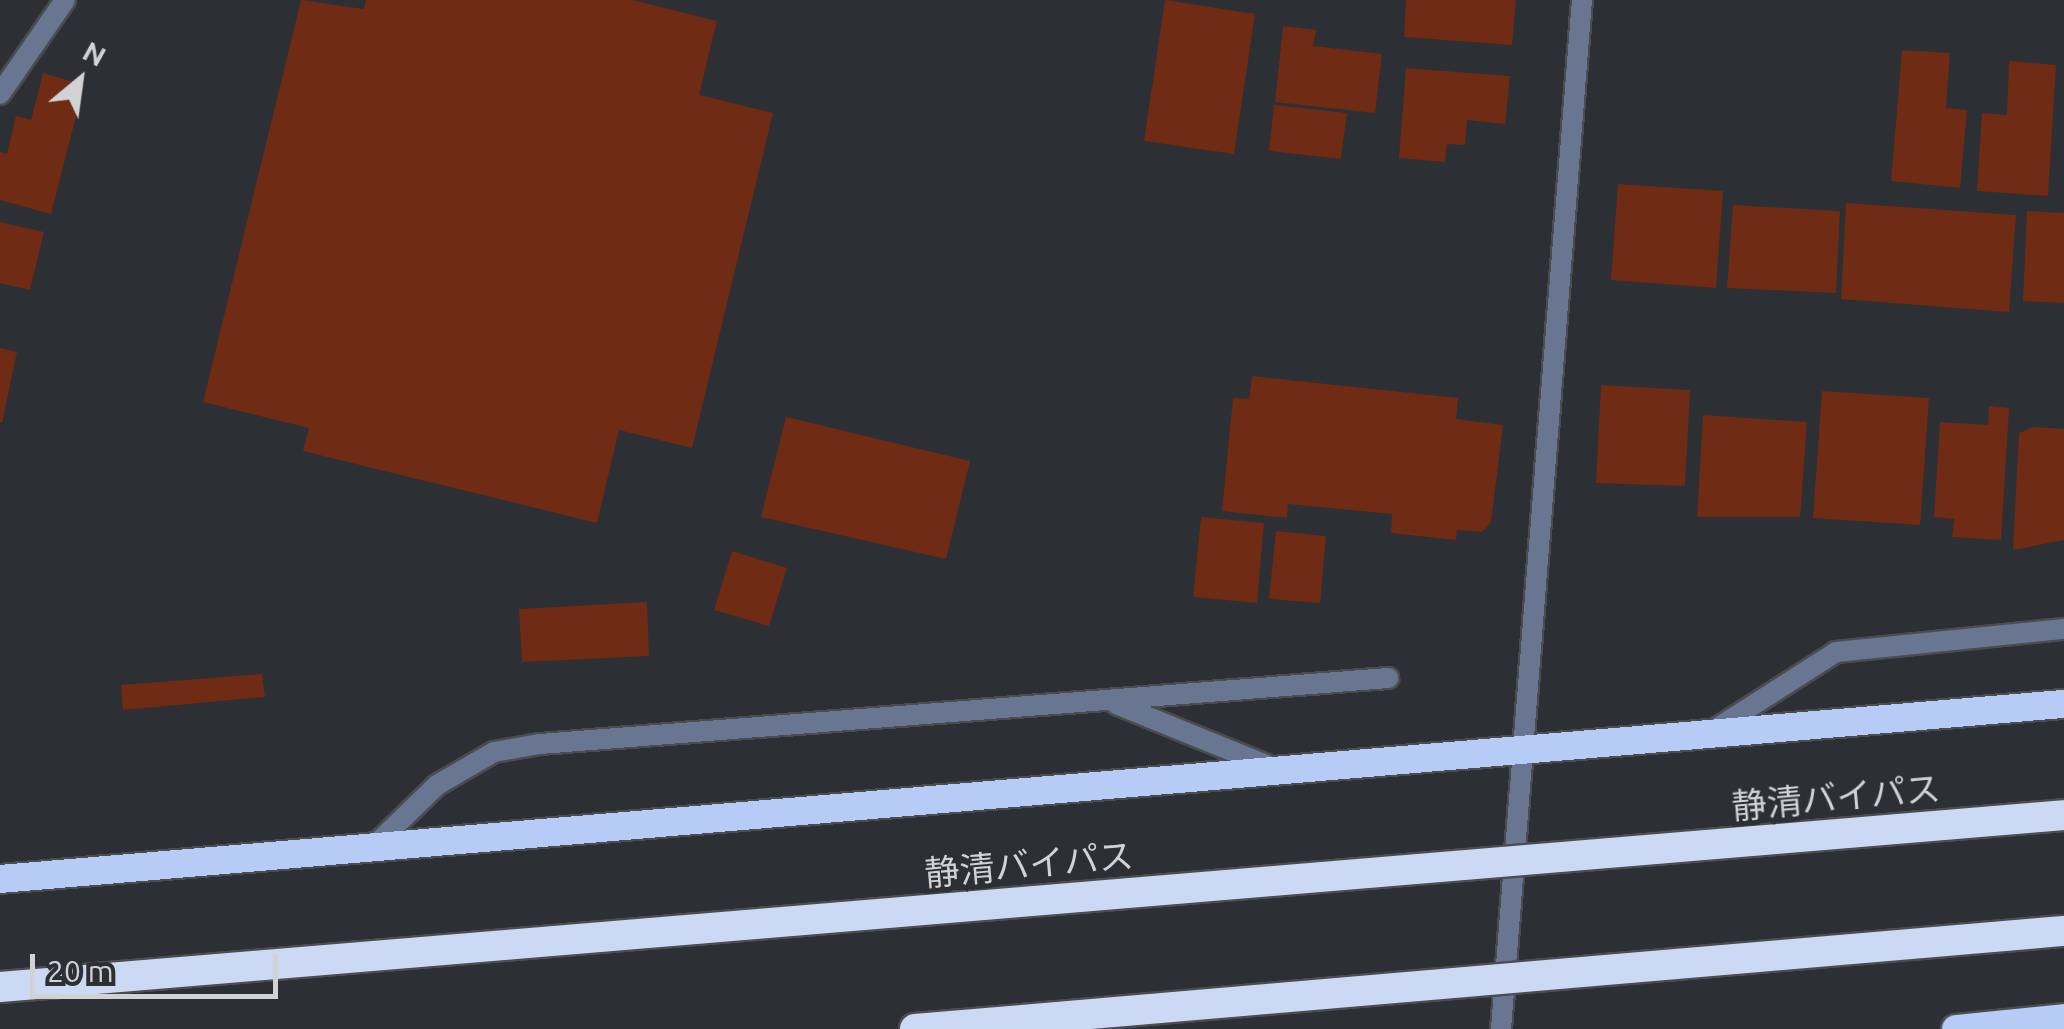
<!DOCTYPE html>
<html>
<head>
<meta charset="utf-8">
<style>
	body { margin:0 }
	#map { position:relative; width:2064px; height:1029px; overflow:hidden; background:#2c2f33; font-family:Ubuntu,"Noto Sans JP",sans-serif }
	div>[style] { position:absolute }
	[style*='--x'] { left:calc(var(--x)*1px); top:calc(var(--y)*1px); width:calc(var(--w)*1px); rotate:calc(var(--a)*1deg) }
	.building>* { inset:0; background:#6f2b13 }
	.roads { filter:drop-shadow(2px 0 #4a4c50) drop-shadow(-2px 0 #4a4c50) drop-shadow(0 2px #4a4c50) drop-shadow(0 -2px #4a4c50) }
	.minor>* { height:20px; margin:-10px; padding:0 10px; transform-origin:10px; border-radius:10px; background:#687692 }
	.trunk>* { height:28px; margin:-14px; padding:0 14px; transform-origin:14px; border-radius:14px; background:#b6cbf6 }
	.bridges { filter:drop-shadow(2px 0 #4a4c50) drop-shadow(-2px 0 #4a4c50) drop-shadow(0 2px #4a4c50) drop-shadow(0 -2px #4a4c50) }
	.motorway-bridge>* { height:30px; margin:-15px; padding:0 15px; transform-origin:15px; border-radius:15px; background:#cbd9f5 }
	span { translate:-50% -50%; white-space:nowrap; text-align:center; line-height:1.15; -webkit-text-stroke:10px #2c2f33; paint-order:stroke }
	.street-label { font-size:35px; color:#d1d2d5 }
	.north { position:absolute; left:30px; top:30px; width:100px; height:100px; -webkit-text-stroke:8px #2c2f33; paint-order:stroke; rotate:29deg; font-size:28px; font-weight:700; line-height:40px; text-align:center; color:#d1d2d5 }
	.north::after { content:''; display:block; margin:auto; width:35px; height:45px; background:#d1d2d5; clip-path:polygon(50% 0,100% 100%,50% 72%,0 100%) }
	.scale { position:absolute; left:30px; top:954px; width:248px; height:45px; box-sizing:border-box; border:5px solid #d1d2d5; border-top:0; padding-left:12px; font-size:30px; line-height:35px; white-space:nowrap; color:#d1d2d5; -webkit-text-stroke:8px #2c2f33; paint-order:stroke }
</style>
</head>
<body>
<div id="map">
	<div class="building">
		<div style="clip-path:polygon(301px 0,364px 9px,366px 0,633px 0,717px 21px,699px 95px,773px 113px,692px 448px,619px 430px,597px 523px,303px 451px,309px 428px,203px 402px)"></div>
		<div style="clip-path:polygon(1165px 0,1255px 14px,1234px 154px,1144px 141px)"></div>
		<div style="clip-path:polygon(1406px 0,1516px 0,1512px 45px,1404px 37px)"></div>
		<div style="clip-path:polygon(1283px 26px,1316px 30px,1313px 46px,1382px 54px,1375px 113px,1275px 102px)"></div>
		<div style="clip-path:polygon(1902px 50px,1950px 53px,1946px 108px,1967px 110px,1960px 188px,1891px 181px)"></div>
		<div style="clip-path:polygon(2009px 61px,2056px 65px,2048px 196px,1977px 191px,1982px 113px,2007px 115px)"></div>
		<div style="clip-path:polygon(1406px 68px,1510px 76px,1505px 124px,1467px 120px,1465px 145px,1447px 144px,1445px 162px,1399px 158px)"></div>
		<div style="clip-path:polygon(43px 73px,84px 85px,51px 214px,0 200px,0 152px,7px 154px,16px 116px,31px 120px)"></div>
		<div style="clip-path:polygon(1274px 105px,1347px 113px,1341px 159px,1269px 151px)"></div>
		<div style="clip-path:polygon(1618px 184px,1723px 191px,1716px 288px,1611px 280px)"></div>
		<div style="clip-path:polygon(1846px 203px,2016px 215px,2009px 312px,1841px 299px)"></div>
		<div style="clip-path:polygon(1733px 205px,1840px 211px,1836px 293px,1727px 288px)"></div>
		<div style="clip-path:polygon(2027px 211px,2064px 213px,2064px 303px,2023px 301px)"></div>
		<div style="clip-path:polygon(0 222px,44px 232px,30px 290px,0 283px)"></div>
		<div style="clip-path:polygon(0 348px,17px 352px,2px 423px,0 423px)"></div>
		<div style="clip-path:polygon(1252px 376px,1458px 398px,1456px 419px,1503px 425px,1491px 522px,1482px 532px,1457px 530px,1456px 540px,1391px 533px,1392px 514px,1288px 504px,1287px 518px,1222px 511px,1233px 398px,1249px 399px)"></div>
		<div style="clip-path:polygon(1601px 385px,1690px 390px,1685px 486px,1596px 483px)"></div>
		<div style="clip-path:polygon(1822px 391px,1929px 398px,1920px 525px,1813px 518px)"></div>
		<div style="clip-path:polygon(1989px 406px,2009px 408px,2001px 540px,1952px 537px,1954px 519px,1934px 517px,1940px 422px,1988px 425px)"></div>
		<div style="clip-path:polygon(1703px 415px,1807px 422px,1800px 517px,1697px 517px)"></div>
		<div style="clip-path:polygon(786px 417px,970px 461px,946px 559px,761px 517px)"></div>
		<div style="clip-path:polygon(2034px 427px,2064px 429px,2064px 540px,2013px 550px,2019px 433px)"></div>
		<div style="clip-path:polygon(1201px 517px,1264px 523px,1257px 603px,1193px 597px)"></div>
		<div style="clip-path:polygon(1276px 531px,1326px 536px,1320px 603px,1269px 599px)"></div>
		<div style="clip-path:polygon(732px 551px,787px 568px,769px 626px,714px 610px)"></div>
		<div style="clip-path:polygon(647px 602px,649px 656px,522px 662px,519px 609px)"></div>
		<div style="clip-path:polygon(262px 674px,265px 697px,123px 710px,121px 685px)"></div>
	</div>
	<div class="roads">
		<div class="minor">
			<div style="--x:0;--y:94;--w:114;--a:-55.3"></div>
			<div style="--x:1116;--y:704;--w:173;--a:22.1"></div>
			<div style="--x:1711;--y:732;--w:148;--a:-32.6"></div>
			<div style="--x:1836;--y:652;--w:229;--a:-5.8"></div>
			<div style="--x:370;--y:850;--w:93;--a:-44.1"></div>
			<div style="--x:437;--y:785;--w:66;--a:-30.1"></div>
			<div style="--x:494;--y:752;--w:47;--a:-9.9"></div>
			<div style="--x:540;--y:744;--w:851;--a:-4.45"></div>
			<div style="--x:1501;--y:1029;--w:1032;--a:-85.5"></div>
		</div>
		<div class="trunk">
			<div style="--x:0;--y:879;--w:2071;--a:-4.85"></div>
			<div style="--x:1956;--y:1029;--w:109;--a:-5.8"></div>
		</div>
	</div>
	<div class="bridges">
		<div class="motorway-bridge">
			<div style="--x:0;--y:987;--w:2071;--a:-4.76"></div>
			<div style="--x:915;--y:1029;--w:1153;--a:-4.88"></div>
		</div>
	</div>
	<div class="street-label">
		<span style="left:1836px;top:797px;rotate:-5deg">静清バイパス</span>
		<span style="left:1029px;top:864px;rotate:-5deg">静清バイパス</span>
	</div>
	<div class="north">N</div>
	<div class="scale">20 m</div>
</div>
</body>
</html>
